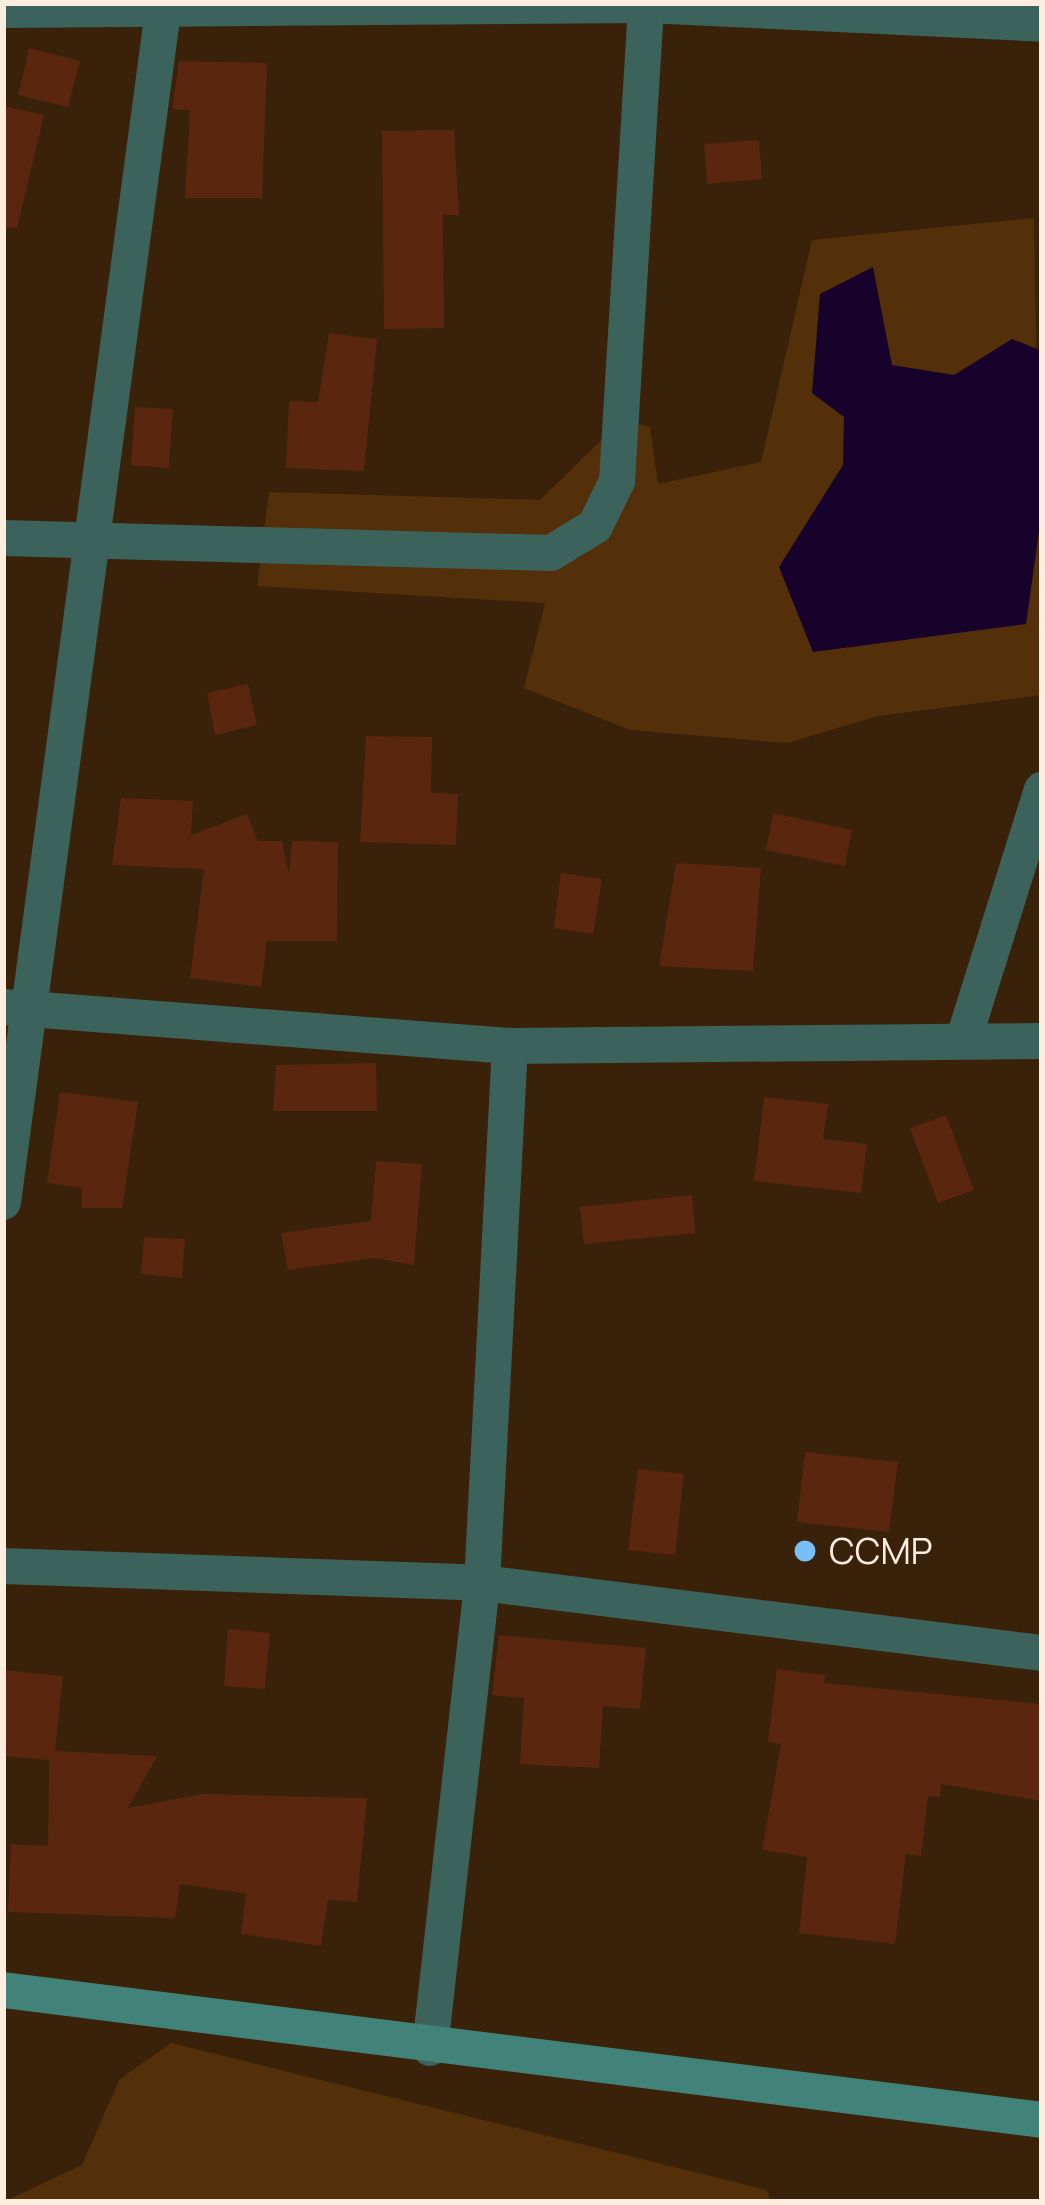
<!DOCTYPE html>
<html>
<head>
<meta charset="utf-8">
<style>
	body { margin:0 }
	#map { position:relative; width:1045px; height:2205px; overflow:hidden; background:#39210a; font-family:Manrope,sans-serif }
	div>[style] { position:absolute }
	[style*='--x'] { left:calc(var(--x)*1px); top:calc(var(--y)*1px); width:calc(var(--w)*1px); rotate:calc(var(--a)*1deg) }
	.green>* { inset:0; background:#54300a }
	.water>* { inset:0; background:#16022a }
	.building>* { inset:0; background:#5b260f }
	.street>* { height:36px; margin:-18px; padding:0 18px; transform-origin:18px; border-radius:18px; background:#3c625c }
	.secondary>* { height:36px; margin:-18px; padding:0 18px; transform-origin:18px; border-radius:18px; background:#428379 }
	.dots>* { width:33px; height:33px; translate:-50% -50%; box-sizing:border-box; border:6px solid #39210a; border-radius:50% }
	span { translate:-50% -50%; white-space:nowrap; text-align:center; line-height:1.15; -webkit-text-stroke:9px #39210a; paint-order:stroke }
	.poi-label { font-size:36px; color:#fdeddf }
	.left { translate:0 -50%; text-align:left }
	.frame { position:absolute; inset:0; border:6px solid #fdeddf; pointer-events:none }
</style>
</head>
<body>
<div id="map">
	<div class="green">
		<div style="clip-path:polygon(1034px 218px,1042px 695px,878px 716px,787px 743px,630px 730px,524px 688px,545px 603px,257px 586px,269px 492px,540px 500px,622px 420px,650px 427px,658px 484px,761px 462px,812px 240px)"></div>
		<div style="clip-path:polygon(171px 2043px,767px 2190px,771px 2202px,3px 2202px,82px 2165px,119px 2080px)"></div>
	</div>
	<div class="water">
		<div style="clip-path:polygon(873px 267px,892px 365px,954px 375px,1012px 339px,1042px 351px,1042px 510px,1026px 624px,813px 652px,779px 567px,843px 465px,844px 417px,812px 393px,820px 294px)"></div>
	</div>
	<div class="building">
		<div style="clip-path:polygon(29px 48px,80px 61px,68px 107px,18px 95px)"></div>
		<div style="clip-path:polygon(179px 61px,267px 63px,262px 198px,185px 198px,190px 110px,172px 109px)"></div>
		<div style="clip-path:polygon(3px 106px,44px 115px,17px 228px,3px 227px)"></div>
		<div style="clip-path:polygon(454px 130px,459px 215px,443px 215px,444px 328px,384px 329px,382px 131px)"></div>
		<div style="clip-path:polygon(759px 140px,762px 179px,707px 184px,704px 144px)"></div>
		<div style="clip-path:polygon(329px 333px,377px 339px,364px 471px,286px 468px,289px 401px,318px 402px)"></div>
		<div style="clip-path:polygon(135px 407px,173px 409px,169px 468px,131px 465px)"></div>
		<div style="clip-path:polygon(248px 684px,257px 725px,215px 735px,207px 693px)"></div>
		<div style="clip-path:polygon(366px 736px,432px 737px,431px 793px,458px 794px,456px 845px,360px 842px)"></div>
		<div style="clip-path:polygon(121px 798px,193px 801px,191px 835px,247px 814px,258px 841px,282px 841px,289px 874px,292px 841px,338px 842px,337px 941px,267px 941px,261px 987px,190px 978px,204px 869px,112px 865px)"></div>
		<div style="clip-path:polygon(773px 813px,852px 830px,845px 866px,766px 850px)"></div>
		<div style="clip-path:polygon(676px 863px,761px 868px,753px 971px,659px 966px)"></div>
		<div style="clip-path:polygon(561px 873px,602px 879px,593px 934px,554px 928px)"></div>
		<div style="clip-path:polygon(376px 1063px,377px 1111px,273px 1111px,276px 1065px)"></div>
		<div style="clip-path:polygon(60px 1092px,138px 1102px,122px 1208px,82px 1208px,82px 1188px,47px 1183px)"></div>
		<div style="clip-path:polygon(764px 1097px,828px 1104px,823px 1139px,867px 1144px,861px 1193px,754px 1181px)"></div>
		<div style="clip-path:polygon(946px 1115px,974px 1190px,938px 1203px,910px 1128px)"></div>
		<div style="clip-path:polygon(376px 1161px,422px 1164px,414px 1265px,375px 1258px,288px 1270px,281px 1233px,371px 1221px)"></div>
		<div style="clip-path:polygon(692px 1195px,695px 1233px,584px 1244px,580px 1207px)"></div>
		<div style="clip-path:polygon(144px 1237px,185px 1239px,182px 1278px,141px 1274px)"></div>
		<div style="clip-path:polygon(805px 1452px,898px 1462px,889px 1532px,797px 1522px)"></div>
		<div style="clip-path:polygon(638px 1469px,684px 1474px,675px 1555px,628px 1550px)"></div>
		<div style="clip-path:polygon(228px 1629px,270px 1633px,265px 1689px,224px 1686px)"></div>
		<div style="clip-path:polygon(499px 1635px,646px 1648px,640px 1709px,603px 1706px,599px 1768px,520px 1764px,524px 1698px,492px 1695px)"></div>
		<div style="clip-path:polygon(777px 1669px,825px 1675px,824px 1683px,1042px 1704px,1042px 1801px,941px 1784px,940px 1797px,928px 1796px,921px 1856px,906px 1854px,895px 1944px,799px 1933px,807px 1857px,762px 1850px,781px 1744px,768px 1742px)"></div>
		<div style="clip-path:polygon(3px 1670px,63px 1676px,55px 1751px,157px 1756px,128px 1808px,203px 1794px,367px 1798px,357px 1902px,328px 1900px,321px 1946px,241px 1934px,246px 1894px,180px 1884px,175px 1918px,8px 1912px,11px 1844px,48px 1846px,49px 1760px,3px 1756px)"></div>
	</div>
	<div class="street">
		<div style="--x:3;--y:10;--w:643;--a:-0.45"></div>
		<div style="--x:646;--y:5;--w:396;--a:2.7"></div>
		<div style="--x:3;--y:538;--w:548;--a:1.57"></div>
		<div style="--x:551;--y:553;--w:52;--a:-31.5"></div>
		<div style="--x:595;--y:526;--w:50;--a:-63.9"></div>
		<div style="--x:617;--y:481;--w:479;--a:-86.5"></div>
		<div style="--x:3;--y:1007;--w:508;--a:4.4"></div>
		<div style="--x:510;--y:1046;--w:532;--a:-0.54"></div>
		<div style="--x:965;--y:1035;--w:257;--a:-72.6"></div>
		<div style="--x:3;--y:1202;--w:1210;--a:-82.35"></div>
		<div style="--x:3;--y:1566;--w:479;--a:2"></div>
		<div style="--x:482;--y:1583;--w:564;--a:7.13"></div>
		<div style="--x:430;--y:2048;--w:468;--a:-83.6"></div>
		<div style="--x:482;--y:1583;--w:538;--a:-87.02"></div>
	</div>
	<div class="secondary">
		<div style="--x:3;--y:1990;--w:1047;--a:7.13"></div>
	</div>
	<div class="dots">
		<div style="left:805px;top:1551px;background:#77c0f7"></div>
	</div>
	<div class="poi-label">
		<span class="left" style="left:829px;top:1551px">CCMP</span>
	</div>
	<div class="frame"></div>
</div>
</body>
</html>
